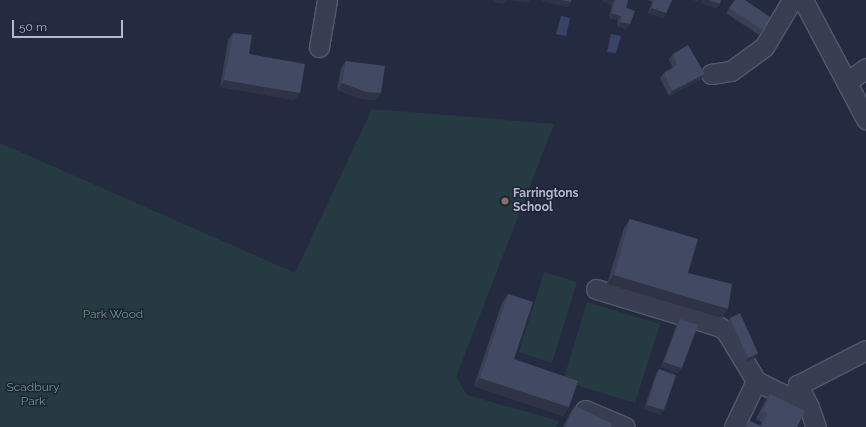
<!DOCTYPE html>
<html>
<head>
<meta charset="utf-8">
<style>
	body { margin:0 }
	#map { position:relative; width:866px; height:427px; overflow:hidden; background:#242b41; font-family:Raleway,sans-serif }
	div>[style] { position:absolute }
	[style*='--x'] { left:calc(var(--x)*1px); top:calc(var(--y)*1px); width:calc(var(--w)*1px); rotate:calc(var(--a)*1deg) }
	.green>* { inset:0; background:#263a42 }
	.water>* { inset:0; background:#374369 }
	.roads { filter:drop-shadow(1px 0 #53596b) drop-shadow(-1px 0 #53596b) drop-shadow(0 1px #53596b) drop-shadow(0 -1px #53596b) }
	.minor>* { height:19px; margin:-9.5px; padding:0 9.5px; transform-origin:9.5px; border-radius:9.5px; background:#383e51 }
	.wall>* { inset:0; background:#394055 }
	.shaded-wall>* { inset:0; background:#2e3445 }
	.building>* { inset:0; background:#424a63 }
	.dots>* { width:11px; height:11px; translate:-50% -50%; box-sizing:border-box; border:2px solid #1d2336; border-radius:50% }
	span { translate:-50% -50%; white-space:nowrap; text-align:center; line-height:1.15; -webkit-text-stroke:3px #1d2336; paint-order:stroke }
	.poi-label { font-size:12px; color:#b5b9cb; font-weight:700 }
	.left { translate:0 -50%; text-align:left }
	.park-label { font-size:12px; color:#6a9e7f }
	.scale { position:absolute; left:12px; top:20px; width:111px; height:18px; box-sizing:border-box; border:2px solid #b5b9cb; border-top:0; padding-left:5px; font-size:12px; line-height:14px; white-space:nowrap; color:#b5b9cb; -webkit-text-stroke:3px #1d2336; paint-order:stroke }
</style>
</head>
<body>
<div id="map">
	<div class="green">
		<div style="clip-path:polygon(372px 109px,554px 124px,456px 377px,467px 395px,559px 421px,556px 427px,0 427px,0 143px,295px 273px)"></div>
		<div style="clip-path:polygon(544px 272px,577px 282px,552px 363px,519px 352px)"></div>
		<div style="clip-path:polygon(587px 302px,660px 324px,635px 403px,563px 381px)"></div>
	</div>
	<div class="water">
		<div style="clip-path:polygon(561px 16px,570px 18px,566px 36px,556px 34px)"></div>
		<div style="clip-path:polygon(611px 34px,621px 36px,616px 53px,607px 52px)"></div>
	</div>
	<div class="roads">
		<div class="minor">
			<div style="--x:803;--y:0;--w:135;--a:62.1"></div>
			<div style="--x:319;--y:47;--w:48;--a:-80.3"></div>
			<div style="--x:711;--y:74;--w:20;--a:-9"></div>
			<div style="--x:731;--y:71;--w:41;--a:-36"></div>
			<div style="--x:764;--y:47;--w:55;--a:-59.2"></div>
			<div style="--x:847;--y:82;--w:24;--a:-36"></div>
			<div style="--x:596;--y:289;--w:127;--a:16.9"></div>
			<div style="--x:718;--y:326;--w:9;--a:32"></div>
			<div style="--x:726;--y:331;--w:58;--a:59"></div>
			<div style="--x:809;--y:407;--w:25;--a:-117"></div>
			<div style="--x:798;--y:385;--w:76;--a:-27.2"></div>
			<div style="--x:585;--y:410;--w:43;--a:23"></div>
			<div style="--x:734;--y:427;--w:51;--a:-64.4"></div>
			<div style="--x:756;--y:381;--w:59;--a:26.1"></div>
			<div style="--x:809;--y:407;--w:21;--a:71"></div>
		</div>
	</div>
	<div class="wall">
		<div style="clip-path:polygon(603px 0,628px 0,626px 8px,630px 24px,626px 29px,617px 26px,618px 20px,609px 18px,612px 5px,602px 1px)"></div>
		<div style="clip-path:polygon(648px 0,672px 0,666px 13px,663px 18px,648px 13px,652px 2px)"></div>
		<div style="clip-path:polygon(735px 0,763px 30px,759px 35px,726px 13px)"></div>
		<div style="clip-path:polygon(233px 33px,249px 54px,295px 100px,220px 87px,228px 40px)"></div>
		<div style="clip-path:polygon(673px 54px,701px 79px,669px 96px,660px 78px,664px 73px,673px 68px,669px 59px)"></div>
		<div style="clip-path:polygon(346px 61px,376px 100px,361px 99px,337px 90px,341px 68px)"></div>
		<div style="clip-path:polygon(630px 219px,688px 273px,722px 318px,607px 284px,624px 228px)"></div>
		<div style="clip-path:polygon(508px 294px,514px 359px,569px 407px,563px 416px,474px 386px,502px 303px)"></div>
		<div style="clip-path:polygon(730px 318px,758px 353px,755px 358px,745px 362px,727px 323px)"></div>
		<div style="clip-path:polygon(680px 319px,682px 368px,678px 373px,661px 367px,677px 324px)"></div>
		<div style="clip-path:polygon(659px 369px,660px 415px,644px 409px,656px 374px)"></div>
		<div style="clip-path:polygon(770px 394px,797px 427px,745px 427px,750px 421px,760px 426px,762px 422px,756px 419px,764px 403px)"></div>
		<div style="clip-path:polygon(575px 406px,611px 427px,563px 427px,570px 413px)"></div>
	</div>
	<div class="shaded-wall">
		<div style="clip-path:polygon(494px 0,507px 0,504px 4px,493px 2px)"></div>
		<div style="clip-path:polygon(509px 0,530px 0,528px 3px)"></div>
		<div style="clip-path:polygon(542px 0,561px 0,571px 2px,567px 7px,541px 1px)"></div>
		<div style="clip-path:polygon(603px 0,615px 0,612px 5px,602px 1px)"></div>
		<div style="clip-path:polygon(693px 0,699px 0,697px 2px)"></div>
		<div style="clip-path:polygon(702px 0,708px 0,720px 4px,716px 9px,700px 3px)"></div>
		<div style="clip-path:polygon(652px 8px,666px 13px,663px 18px,648px 13px)"></div>
		<div style="clip-path:polygon(612px 13px,621px 16px,618px 20px,609px 18px)"></div>
		<div style="clip-path:polygon(621px 22px,630px 24px,626px 29px,617px 26px)"></div>
		<div style="clip-path:polygon(705px 74px,701px 79px,669px 96px,672px 91px)"></div>
		<div style="clip-path:polygon(224px 80px,300px 93px,295px 100px,220px 87px)"></div>
		<div style="clip-path:polygon(342px 83px,381px 93px,376px 100px,361px 99px,337px 90px)"></div>
		<div style="clip-path:polygon(614px 275px,728px 309px,722px 318px,607px 284px)"></div>
		<div style="clip-path:polygon(758px 353px,755px 358px,745px 362px,748px 358px)"></div>
		<div style="clip-path:polygon(664px 362px,682px 368px,678px 373px,661px 367px)"></div>
		<div style="clip-path:polygon(480px 378px,569px 407px,563px 416px,474px 386px)"></div>
		<div style="clip-path:polygon(647px 405px,664px 410px,660px 415px,644px 409px)"></div>
	</div>
	<div class="building">
		<div style="clip-path:polygon(561px 0,571px 0,571px 2px)"></div>
		<div style="clip-path:polygon(615px 0,628px 0,626px 8px,635px 11px,630px 24px,621px 22px,621px 16px,612px 13px)"></div>
		<div style="clip-path:polygon(654px 0,672px 0,666px 13px,652px 8px)"></div>
		<div style="clip-path:polygon(708px 0,721px 0,720px 4px)"></div>
		<div style="clip-path:polygon(735px 0,745px 0,770px 17px,763px 30px,729px 8px)"></div>
		<div style="clip-path:polygon(233px 33px,252px 35px,249px 54px,305px 64px,300px 93px,224px 80px)"></div>
		<div style="clip-path:polygon(688px 45px,705px 74px,672px 91px,664px 73px,677px 65px,673px 54px)"></div>
		<div style="clip-path:polygon(346px 61px,385px 66px,381px 93px,366px 92px,342px 83px)"></div>
		<div style="clip-path:polygon(630px 219px,698px 239px,688px 273px,732px 284px,728px 309px,614px 275px)"></div>
		<div style="clip-path:polygon(508px 294px,533px 302px,514px 359px,578px 381px,569px 407px,480px 378px)"></div>
		<div style="clip-path:polygon(740px 313px,758px 353px,748px 358px,730px 318px)"></div>
		<div style="clip-path:polygon(680px 319px,698px 325px,682px 368px,664px 362px)"></div>
		<div style="clip-path:polygon(659px 369px,676px 375px,664px 410px,647px 405px)"></div>
		<div style="clip-path:polygon(770px 394px,805px 411px,797px 427px,747px 427px,750px 421px,761px 426px,768px 413px,763px 411px)"></div>
		<div style="clip-path:polygon(575px 406px,613px 424px,611px 427px,565px 427px)"></div>
	</div>
	<div class="dots">
		<div style="left:505px;top:201px;background:#8d6e63"></div>
	</div>
	<div class="poi-label">
		<span class="left" style="left:513px;top:201px">Farringtons<br>School</span>
	</div>
	<div class="park-label">
		<span style="left:113px;top:315px">Park Wood</span>
		<span style="left:33px;top:395px">Scadbury<br>Park</span>
	</div>
	<div class="scale">50 m</div>
</div>
</body>
</html>
